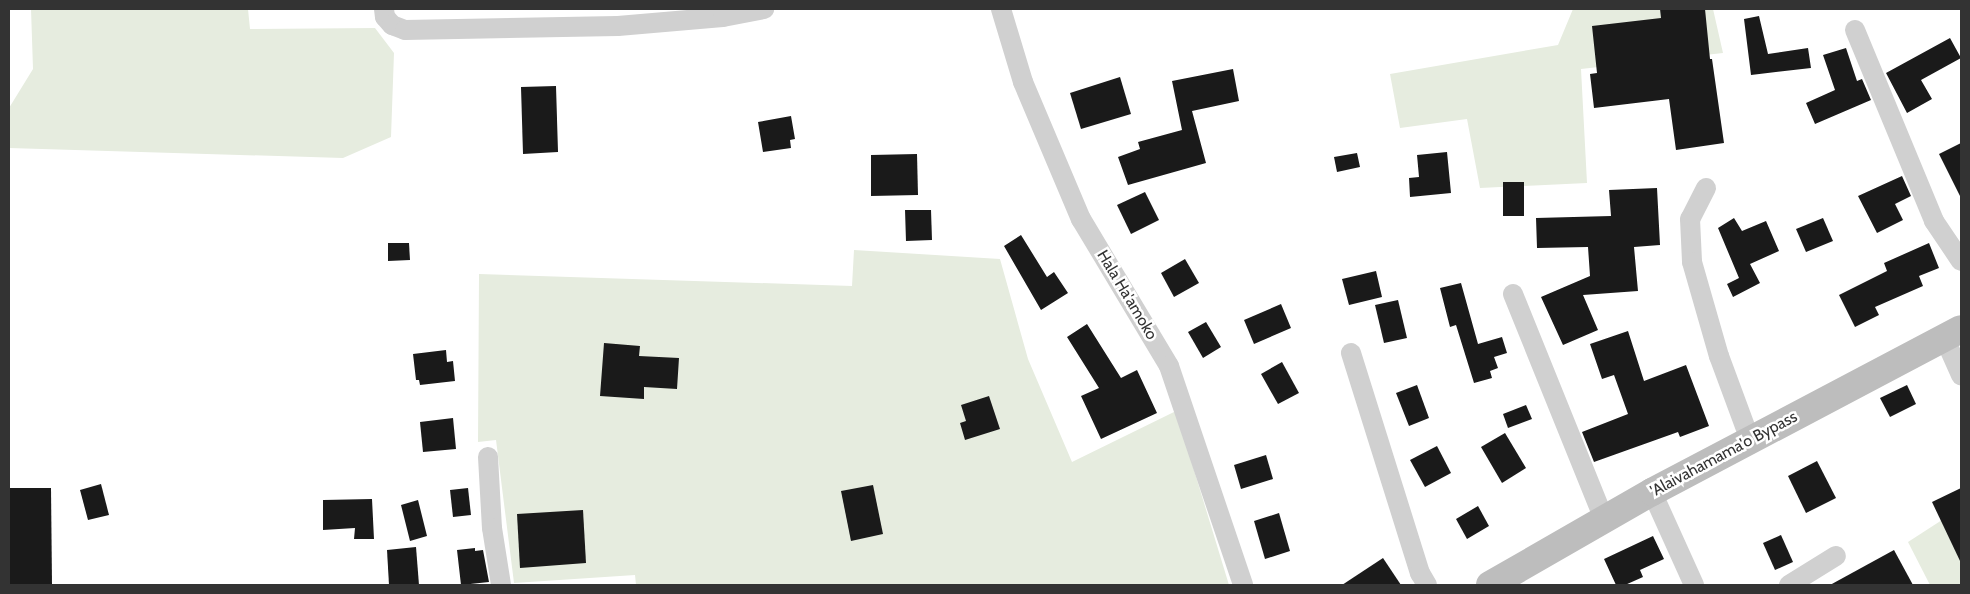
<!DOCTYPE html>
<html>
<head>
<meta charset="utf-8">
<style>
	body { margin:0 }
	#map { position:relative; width:1970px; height:594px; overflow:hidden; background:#fff; font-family:Cabin,sans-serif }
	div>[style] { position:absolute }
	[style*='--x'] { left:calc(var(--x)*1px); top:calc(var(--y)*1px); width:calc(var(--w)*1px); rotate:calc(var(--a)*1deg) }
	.green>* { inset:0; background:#e6ecdf }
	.building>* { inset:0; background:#1a1a1a }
	.minor>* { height:20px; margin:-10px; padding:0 10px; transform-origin:10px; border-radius:10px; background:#d0d0d0 }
	.secondary>* { height:28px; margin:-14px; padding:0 14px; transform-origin:14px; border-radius:14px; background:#bdbdbd }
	span { translate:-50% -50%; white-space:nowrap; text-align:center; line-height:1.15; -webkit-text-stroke:5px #fff; paint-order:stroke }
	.street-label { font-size:16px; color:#333 }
	.frame { position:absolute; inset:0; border:10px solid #333; pointer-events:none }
</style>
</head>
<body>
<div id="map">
	<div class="green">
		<div style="clip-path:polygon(31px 9px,248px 9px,250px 29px,375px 28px,394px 53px,391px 137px,343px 158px,9px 148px,9px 108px,33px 69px)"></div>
		<div style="clip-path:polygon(1573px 9px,1713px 9px,1723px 53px,1581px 69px,1587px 183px,1480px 188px,1467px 119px,1400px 128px,1390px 74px,1558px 45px)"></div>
		<div style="clip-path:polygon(854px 250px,1000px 259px,1028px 359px,1072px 462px,1176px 411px,1229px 585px,636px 585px,635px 575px,514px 583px,496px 440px,478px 442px,479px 274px,852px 286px)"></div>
		<div style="clip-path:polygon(1961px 519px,1961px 585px,1930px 585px,1908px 542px,1942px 520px)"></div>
	</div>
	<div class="building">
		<div style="clip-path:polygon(1660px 9px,1705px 9px,1710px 59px,1712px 59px,1724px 143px,1676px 150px,1669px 99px,1594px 108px,1590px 74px,1597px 73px,1592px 26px,1661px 18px)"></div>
		<div style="clip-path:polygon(1759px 16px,1768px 54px,1808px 48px,1811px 68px,1751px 75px,1744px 19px)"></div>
		<div style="clip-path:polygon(1950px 38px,1961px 58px,1921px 80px,1932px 99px,1907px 113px,1886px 73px)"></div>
		<div style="clip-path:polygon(1846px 48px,1857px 81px,1862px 79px,1871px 100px,1815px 124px,1806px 103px,1835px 90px,1823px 55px)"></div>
		<div style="clip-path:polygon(1233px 69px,1239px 101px,1192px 111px,1206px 163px,1128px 185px,1118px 157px,1140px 149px,1138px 142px,1182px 130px,1172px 81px)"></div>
		<div style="clip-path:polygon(1120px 77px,1131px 114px,1081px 129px,1070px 93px)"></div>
		<div style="clip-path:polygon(556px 86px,558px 152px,523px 154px,521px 87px)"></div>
		<div style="clip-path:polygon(791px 116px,795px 139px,790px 140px,791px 148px,763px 152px,758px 122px)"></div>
		<div style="clip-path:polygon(1961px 143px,1961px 198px,1939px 154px)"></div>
		<div style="clip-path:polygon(1447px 152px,1451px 193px,1410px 197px,1409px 178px,1419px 177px,1417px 155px)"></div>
		<div style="clip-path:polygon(1357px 153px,1360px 167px,1337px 172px,1334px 157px)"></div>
		<div style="clip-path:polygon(917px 154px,918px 195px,871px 196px,871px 155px)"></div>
		<div style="clip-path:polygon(1902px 176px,1911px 196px,1895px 204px,1903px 220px,1877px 233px,1858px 196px)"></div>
		<div style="clip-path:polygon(1503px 182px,1524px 182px,1524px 216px,1503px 216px)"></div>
		<div style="clip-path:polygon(1657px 188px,1660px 245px,1634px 247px,1638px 291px,1583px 295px,1598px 330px,1563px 345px,1541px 297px,1590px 276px,1588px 247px,1537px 248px,1536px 218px,1611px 216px,1609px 190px)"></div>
		<div style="clip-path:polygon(1145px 192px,1159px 220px,1131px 234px,1117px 205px)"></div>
		<div style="clip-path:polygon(905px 210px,931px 210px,932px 240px,906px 241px)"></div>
		<div style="clip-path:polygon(1734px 218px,1742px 231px,1766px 221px,1779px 251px,1750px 264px,1760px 283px,1733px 297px,1727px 284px,1739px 278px,1718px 228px)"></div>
		<div style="clip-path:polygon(1823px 218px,1833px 241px,1806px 252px,1796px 229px)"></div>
		<div style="clip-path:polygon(1021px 235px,1047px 277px,1054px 272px,1068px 293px,1041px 310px,1004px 246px)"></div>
		<div style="clip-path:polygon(388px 243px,409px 243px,410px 260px,388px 261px)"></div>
		<div style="clip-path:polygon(1929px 243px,1939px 268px,1919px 276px,1923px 286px,1875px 307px,1879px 315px,1855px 327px,1839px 295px,1887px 271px,1884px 263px)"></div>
		<div style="clip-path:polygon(1185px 259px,1199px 283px,1174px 297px,1161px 273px)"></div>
		<div style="clip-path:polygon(1376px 271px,1382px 297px,1349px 305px,1342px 279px)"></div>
		<div style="clip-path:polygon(1461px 283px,1478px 344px,1502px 337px,1507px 353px,1494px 357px,1498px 368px,1490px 371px,1492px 378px,1474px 383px,1456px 325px,1450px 327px,1440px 288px)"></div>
		<div style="clip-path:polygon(1398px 300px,1407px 338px,1384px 343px,1375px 305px)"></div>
		<div style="clip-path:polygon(1281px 304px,1291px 328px,1254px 344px,1244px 320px)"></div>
		<div style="clip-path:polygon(1206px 322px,1221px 347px,1203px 358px,1188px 332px)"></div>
		<div style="clip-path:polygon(1087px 324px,1121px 378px,1137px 370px,1157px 413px,1101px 439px,1081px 396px,1099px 388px,1067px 337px)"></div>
		<div style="clip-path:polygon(1628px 331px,1644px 381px,1686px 365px,1709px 426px,1680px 437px,1678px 432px,1594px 462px,1582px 432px,1628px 414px,1614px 375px,1602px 379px,1590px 344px)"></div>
		<div style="clip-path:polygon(604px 343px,640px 346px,639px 356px,679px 358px,677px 389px,644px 387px,644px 399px,600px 396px)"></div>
		<div style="clip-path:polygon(446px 350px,447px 362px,453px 361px,455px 381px,420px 385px,419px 380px,416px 380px,413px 354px)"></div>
		<div style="clip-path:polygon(1282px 362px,1299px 393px,1278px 404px,1261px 374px)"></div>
		<div style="clip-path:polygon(1417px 385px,1429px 418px,1409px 426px,1396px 393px)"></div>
		<div style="clip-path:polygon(1907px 385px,1916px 404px,1890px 417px,1880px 398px)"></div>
		<div style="clip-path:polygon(989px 396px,1000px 429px,965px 440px,960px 423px,966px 421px,961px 405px)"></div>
		<div style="clip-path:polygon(1526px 405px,1532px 419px,1508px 428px,1503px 414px)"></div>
		<div style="clip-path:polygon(453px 418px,456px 449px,423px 452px,420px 422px)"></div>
		<div style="clip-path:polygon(1505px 433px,1526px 468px,1502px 483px,1481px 447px)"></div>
		<div style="clip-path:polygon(1437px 446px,1451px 473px,1425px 487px,1410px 460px)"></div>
		<div style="clip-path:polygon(1266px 455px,1273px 479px,1241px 489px,1234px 465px)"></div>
		<div style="clip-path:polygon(1817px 461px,1836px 498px,1806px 513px,1788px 476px)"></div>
		<div style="clip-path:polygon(101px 484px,109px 515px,88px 520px,80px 490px)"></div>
		<div style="clip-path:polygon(873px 485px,883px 534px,851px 541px,841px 491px)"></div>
		<div style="clip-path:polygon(9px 488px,51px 488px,52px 585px,9px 585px)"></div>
		<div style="clip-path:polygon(468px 488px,471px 515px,453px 517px,450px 490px)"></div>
		<div style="clip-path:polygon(1961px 488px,1961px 563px,1932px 502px)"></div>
		<div style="clip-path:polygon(372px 499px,374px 539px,354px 539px,355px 528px,323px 530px,323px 500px)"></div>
		<div style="clip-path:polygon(418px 500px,427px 536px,410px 541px,401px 505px)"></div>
		<div style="clip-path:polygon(1478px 506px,1489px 526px,1467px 539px,1456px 519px)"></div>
		<div style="clip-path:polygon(583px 510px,586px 563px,520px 568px,517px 514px)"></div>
		<div style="clip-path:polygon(1279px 513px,1290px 551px,1265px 559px,1254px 521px)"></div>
		<div style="clip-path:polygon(1781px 535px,1793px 562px,1775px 570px,1763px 543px)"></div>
		<div style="clip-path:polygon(1653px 536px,1664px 559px,1640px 570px,1643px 577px,1625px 585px,1616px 585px,1604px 559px)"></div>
		<div style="clip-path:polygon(416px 547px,419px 585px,389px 585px,387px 550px)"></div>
		<div style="clip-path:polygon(475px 548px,475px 551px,483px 550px,489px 582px,461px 585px,457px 550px)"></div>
		<div style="clip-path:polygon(1894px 550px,1913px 585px,1830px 585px)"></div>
		<div style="clip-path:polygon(1383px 558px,1401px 585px,1342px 585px)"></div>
	</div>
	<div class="minor">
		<div style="--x:384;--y:9;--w:8;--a:83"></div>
		<div style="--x:385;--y:17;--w:11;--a:49"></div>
		<div style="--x:392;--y:25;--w:14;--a:21"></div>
		<div style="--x:405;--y:30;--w:213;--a:-1.1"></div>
		<div style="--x:618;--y:26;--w:105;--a:-4.9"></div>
		<div style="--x:723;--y:17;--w:42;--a:-11"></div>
		<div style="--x:1001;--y:9;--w:76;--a:73.2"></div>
		<div style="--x:1023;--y:82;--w:149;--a:67.1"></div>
		<div style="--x:1081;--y:219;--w:171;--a:59.1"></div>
		<div style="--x:1169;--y:366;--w:231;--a:71.3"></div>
		<div style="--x:1855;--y:30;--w:207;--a:67.5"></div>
		<div style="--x:1934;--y:221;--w:48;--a:56"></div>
		<div style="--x:1706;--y:188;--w:35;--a:117"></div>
		<div style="--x:1690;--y:219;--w:43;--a:87.3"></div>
		<div style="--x:1692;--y:262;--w:98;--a:74"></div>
		<div style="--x:1719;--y:356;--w:90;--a:69.7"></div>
		<div style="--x:1513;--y:294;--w:243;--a:68"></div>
		<div style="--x:1944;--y:337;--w:42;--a:65.9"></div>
		<div style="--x:1351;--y:353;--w:231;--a:72.6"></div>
		<div style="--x:1420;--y:573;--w:14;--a:60"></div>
		<div style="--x:488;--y:457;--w:71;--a:86.8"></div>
		<div style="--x:492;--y:528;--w:58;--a:81"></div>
		<div style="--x:1652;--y:492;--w:102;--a:65.7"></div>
		<div style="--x:1789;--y:585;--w:55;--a:-31.7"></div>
	</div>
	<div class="secondary">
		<div style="--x:1490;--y:585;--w:187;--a:-29.9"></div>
		<div style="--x:1652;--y:492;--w:349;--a:-27.8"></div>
	</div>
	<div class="street-label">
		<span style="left:1127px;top:295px;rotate:59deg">Hala Ha'amoko</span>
		<span style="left:1724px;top:454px;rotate:-28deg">'Alaivahamama'o Bypass</span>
	</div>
	<div class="frame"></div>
</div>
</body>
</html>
